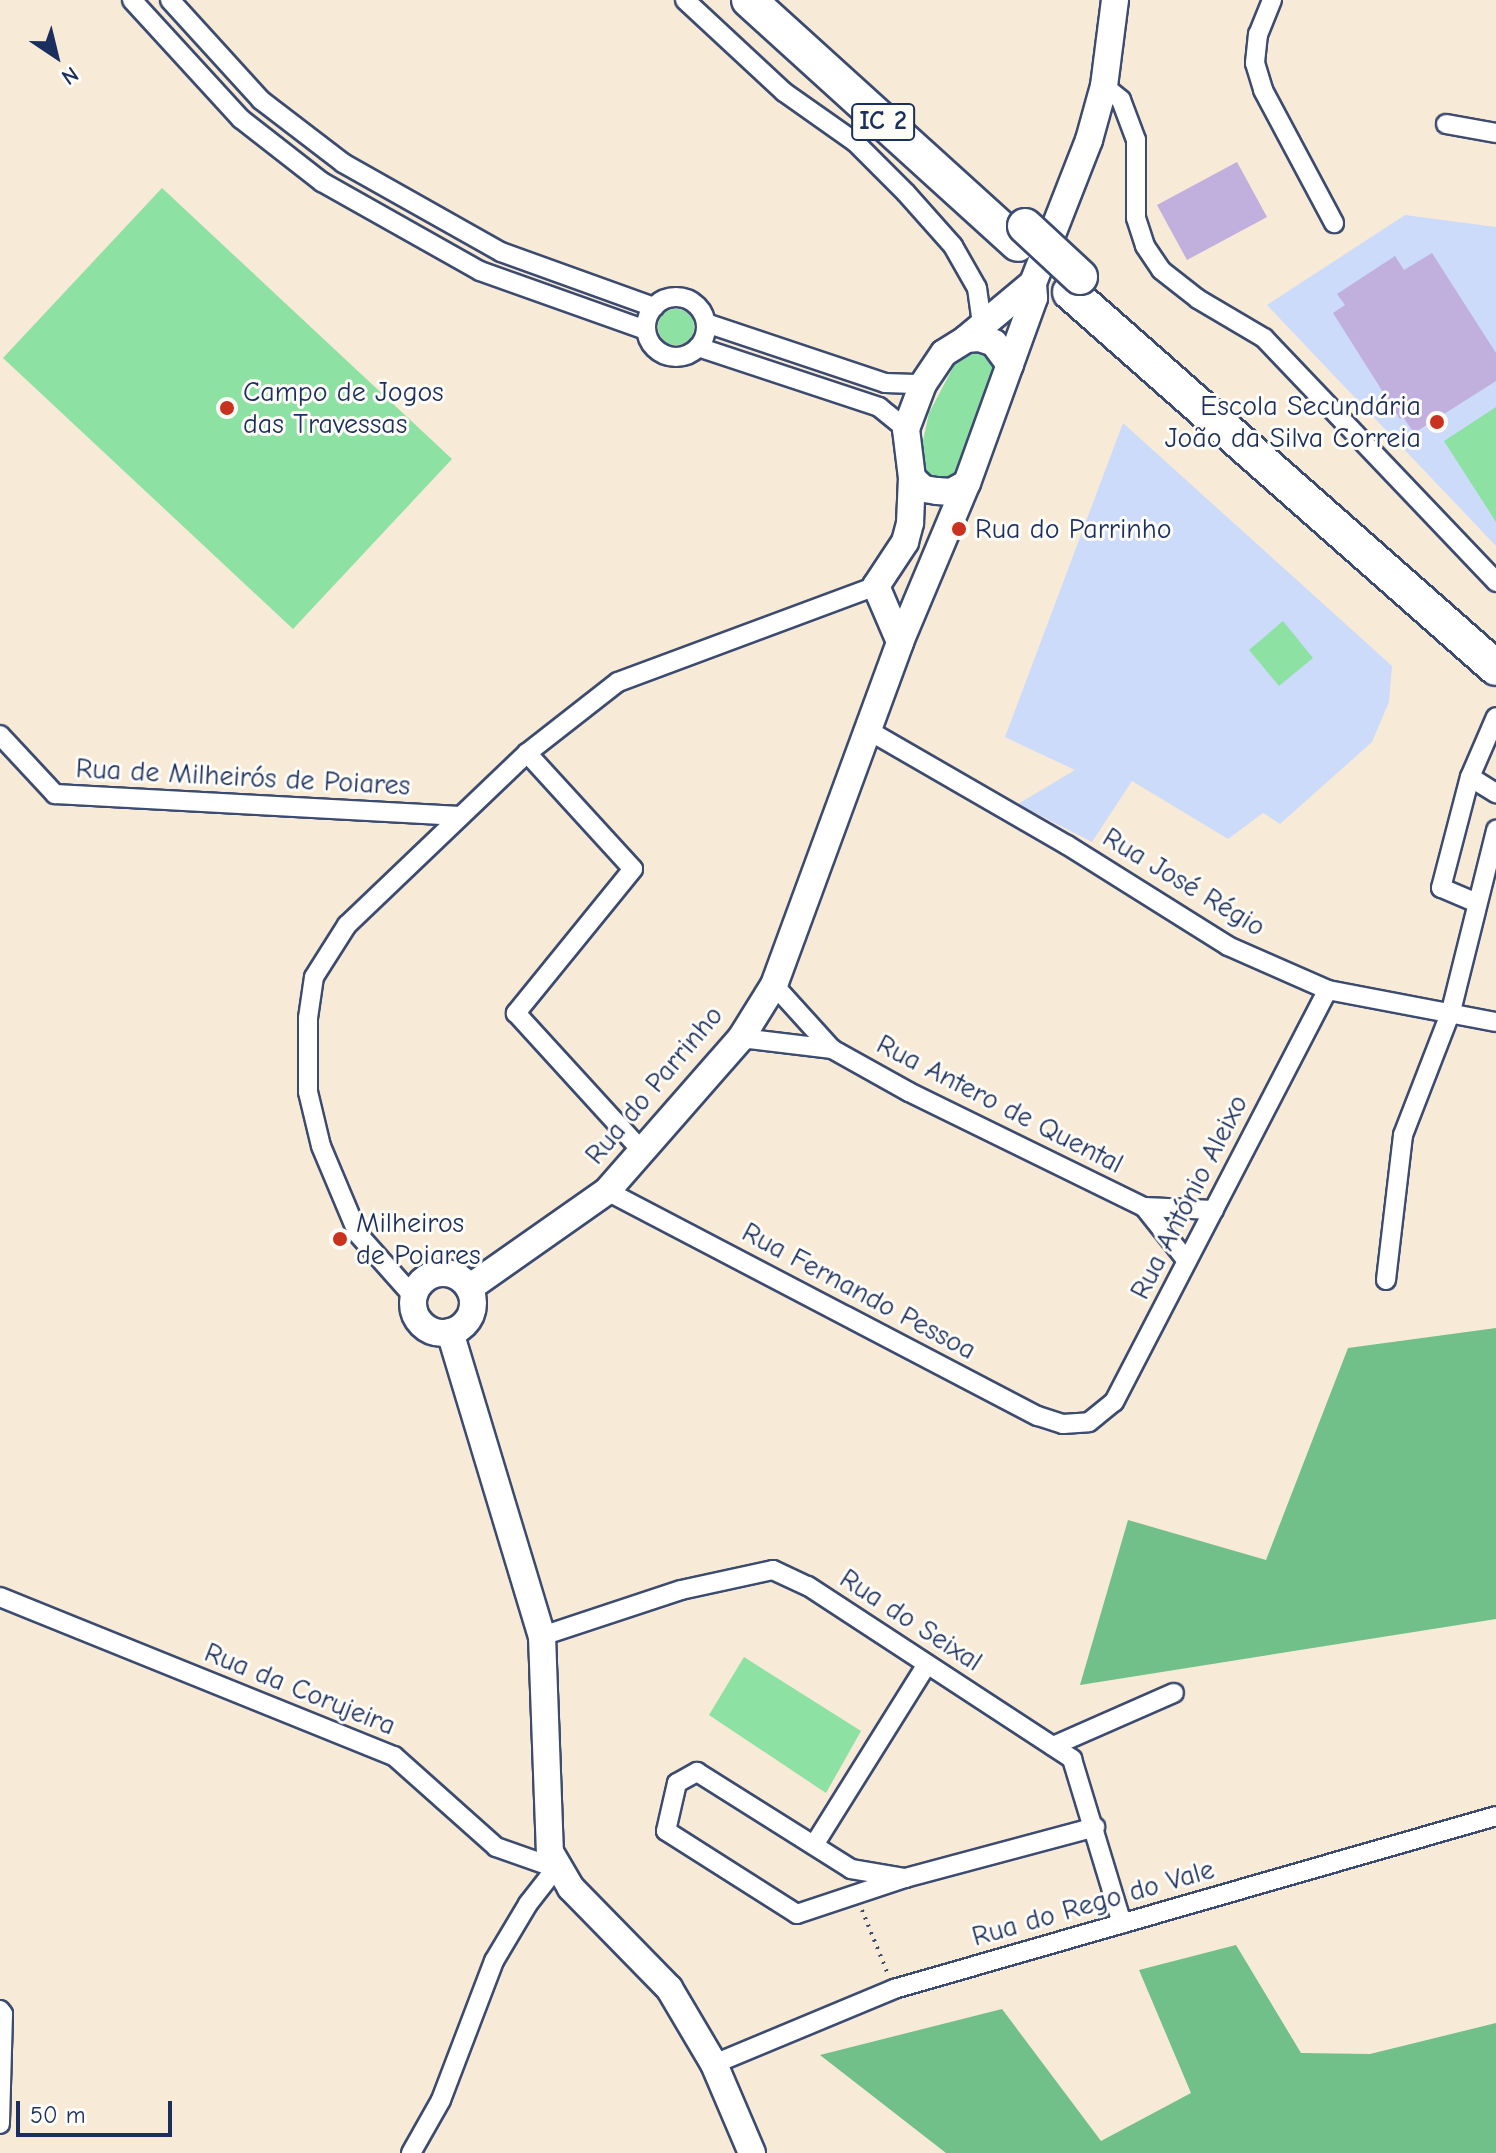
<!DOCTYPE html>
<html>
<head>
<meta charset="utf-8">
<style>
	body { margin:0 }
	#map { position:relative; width:1496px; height:2153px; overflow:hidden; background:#f7ead7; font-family:"Comic Neue",sans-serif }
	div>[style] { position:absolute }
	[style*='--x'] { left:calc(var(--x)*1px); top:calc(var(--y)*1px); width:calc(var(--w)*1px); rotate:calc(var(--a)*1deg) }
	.built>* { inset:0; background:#cddbfa }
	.green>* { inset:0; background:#8ce1a3 }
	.round { border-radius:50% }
	.forest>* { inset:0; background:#71bf89 }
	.building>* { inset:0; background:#c1afdd }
	.path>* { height:4px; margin-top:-2px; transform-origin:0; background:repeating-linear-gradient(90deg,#3c4b70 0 2px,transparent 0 8px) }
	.roads { filter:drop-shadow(2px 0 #3c4b70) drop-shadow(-2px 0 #3c4b70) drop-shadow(0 2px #3c4b70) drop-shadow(0 -2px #3c4b70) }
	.street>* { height:18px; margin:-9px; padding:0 9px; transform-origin:9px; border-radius:9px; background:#fff }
	.street>.ring { margin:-9px; padding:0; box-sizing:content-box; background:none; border:18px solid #fff; border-radius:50% }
	.secondary>* { height:26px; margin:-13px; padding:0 13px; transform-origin:13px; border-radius:13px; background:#fff }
	.secondary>.ring { margin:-13px; padding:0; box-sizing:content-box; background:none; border:26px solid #fff; border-radius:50% }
	.highway>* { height:34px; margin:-17px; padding:0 17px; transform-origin:17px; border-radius:17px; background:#fff }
	.bridges { filter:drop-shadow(2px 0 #3c4b70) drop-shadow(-2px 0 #3c4b70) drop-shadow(0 2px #3c4b70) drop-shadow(0 -2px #3c4b70) }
	.highway-bridge>* { height:34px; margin:-17px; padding:0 17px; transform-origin:17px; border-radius:17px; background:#fff }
	.dots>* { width:22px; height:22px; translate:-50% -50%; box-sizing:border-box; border:4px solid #fdfcf7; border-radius:50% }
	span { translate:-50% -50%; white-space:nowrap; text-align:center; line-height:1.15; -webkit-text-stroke:6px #fdfcf7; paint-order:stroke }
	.shield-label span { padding:2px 6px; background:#fdfcf7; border:2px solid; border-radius:6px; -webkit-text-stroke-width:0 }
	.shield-label { font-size:26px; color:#1b2f5e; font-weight:700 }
	.poi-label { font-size:28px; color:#1b2f5e }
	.left { translate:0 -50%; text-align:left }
	.right { translate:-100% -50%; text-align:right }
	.street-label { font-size:28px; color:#1b2f5e }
	.north { position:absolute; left:16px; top:16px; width:80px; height:80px; -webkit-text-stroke:6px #fdfcf7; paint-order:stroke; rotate:145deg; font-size:22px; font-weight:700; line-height:32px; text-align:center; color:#1b2f5e }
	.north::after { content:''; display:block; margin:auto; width:28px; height:36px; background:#1b2f5e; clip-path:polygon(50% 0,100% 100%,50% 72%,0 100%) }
	.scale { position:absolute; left:16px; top:2101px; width:156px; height:36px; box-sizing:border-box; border:4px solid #1b2f5e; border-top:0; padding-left:10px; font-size:24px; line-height:28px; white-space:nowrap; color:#1b2f5e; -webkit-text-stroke:6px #fdfcf7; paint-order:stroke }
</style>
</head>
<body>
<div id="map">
	<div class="built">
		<div style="clip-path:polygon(1405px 215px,1496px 227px,1496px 546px,1267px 305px)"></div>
		<div style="clip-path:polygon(1123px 423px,1392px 666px,1389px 702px,1372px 742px,1280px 824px,1263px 813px,1228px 839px,1132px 781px,1092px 842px,1018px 804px,1075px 770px,1005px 737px)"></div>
	</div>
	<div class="green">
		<div style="clip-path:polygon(162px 188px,452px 459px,293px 629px,3px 358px)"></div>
		<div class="round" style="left:658px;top:309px;width:36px;height:36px"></div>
		<div style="clip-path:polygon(970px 350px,992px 356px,996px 377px,955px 479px,932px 479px,924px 467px,921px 450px,929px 413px,958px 358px)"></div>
		<div style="clip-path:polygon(1496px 407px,1496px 522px,1444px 441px)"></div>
		<div style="clip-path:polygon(1283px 621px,1313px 658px,1279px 686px,1249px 650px)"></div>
		<div style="clip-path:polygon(744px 1657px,861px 1731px,826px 1793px,709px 1715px)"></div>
	</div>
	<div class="forest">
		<div style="clip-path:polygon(1496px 1328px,1496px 1619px,1080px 1685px,1128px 1520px,1266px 1560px,1348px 1348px)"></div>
		<div style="clip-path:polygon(1236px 1945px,1301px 2053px,1370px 2054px,1496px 2023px,1496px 2153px,946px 2153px,820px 2055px,1002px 2009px,1101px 2141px,1191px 2093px,1139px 1970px)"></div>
	</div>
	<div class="building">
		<div style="clip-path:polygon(1237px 162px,1267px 217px,1187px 260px,1157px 205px)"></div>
		<div style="clip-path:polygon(1432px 253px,1496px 353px,1496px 381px,1414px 433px,1403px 417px,1400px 419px,1333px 313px,1345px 305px,1337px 294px,1395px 256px,1404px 270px)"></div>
	</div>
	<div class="path">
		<div style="--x:862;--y:1910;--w:67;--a:68"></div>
	</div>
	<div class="roads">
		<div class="street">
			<div style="--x:132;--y:0;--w:161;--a:47.5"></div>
			<div style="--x:241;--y:119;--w:103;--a:37.9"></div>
			<div style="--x:322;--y:182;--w:181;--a:29.4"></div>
			<div style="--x:480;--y:271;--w:176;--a:19.6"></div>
			<div style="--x:170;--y:0;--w:135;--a:47.7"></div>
			<div style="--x:261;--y:100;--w:103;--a:37.5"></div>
			<div style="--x:343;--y:163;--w:181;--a:29.4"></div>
			<div style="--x:501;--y:252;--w:163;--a:19.8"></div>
			<div style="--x:685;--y:0;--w:135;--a:42.9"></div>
			<div style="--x:784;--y:92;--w:87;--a:35.2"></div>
			<div style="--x:855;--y:142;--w:72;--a:45"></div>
			<div style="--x:906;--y:193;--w:71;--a:48.4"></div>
			<div style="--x:953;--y:246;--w:48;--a:60.3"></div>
			<div style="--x:977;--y:288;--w:37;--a:82"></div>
			<div style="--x:1272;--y:0;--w:37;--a:112"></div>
			<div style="--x:1258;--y:34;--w:29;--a:96"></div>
			<div style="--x:1255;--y:63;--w:28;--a:73"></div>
			<div style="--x:1263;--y:90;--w:151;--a:61.9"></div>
			<div style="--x:1104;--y:86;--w:22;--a:39"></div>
			<div style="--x:1121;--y:100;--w:43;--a:69.4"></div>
			<div style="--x:1136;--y:140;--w:78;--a:90"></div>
			<div style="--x:1136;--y:218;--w:29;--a:72"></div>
			<div style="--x:1145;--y:246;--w:29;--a:56"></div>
			<div style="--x:1161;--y:270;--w:47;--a:38.1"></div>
			<div style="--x:1198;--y:299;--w:77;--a:30.6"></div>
			<div style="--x:1264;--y:338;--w:337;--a:46.4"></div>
			<div style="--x:1446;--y:124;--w:51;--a:10.2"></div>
			<div class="ring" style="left:646px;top:297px;width:42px;height:42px"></div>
			<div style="--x:706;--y:323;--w:189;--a:18.5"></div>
			<div style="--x:885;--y:383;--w:38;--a:2"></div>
			<div style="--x:698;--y:347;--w:191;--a:18.3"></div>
			<div style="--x:879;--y:407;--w:35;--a:39"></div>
			<div style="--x:866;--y:729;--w:232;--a:30"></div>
			<div style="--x:1067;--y:845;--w:190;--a:32.1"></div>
			<div style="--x:1228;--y:946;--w:109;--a:23.7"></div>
			<div style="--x:1328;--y:990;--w:171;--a:10.8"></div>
			<div style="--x:0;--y:735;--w:81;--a:47"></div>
			<div style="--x:55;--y:794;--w:406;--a:3.1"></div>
			<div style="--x:527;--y:753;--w:157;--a:47.6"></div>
			<div style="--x:633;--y:869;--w:186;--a:129.1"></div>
			<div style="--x:516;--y:1013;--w:185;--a:47.6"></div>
			<div style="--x:1470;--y:777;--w:65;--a:-66.6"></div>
			<div style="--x:1477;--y:903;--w:39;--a:-157"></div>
			<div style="--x:1441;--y:888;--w:115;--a:-75.4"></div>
			<div style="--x:1470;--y:777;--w:31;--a:32"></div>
			<div style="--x:774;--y:985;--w:86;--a:47.8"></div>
			<div style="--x:832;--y:1049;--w:88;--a:29.2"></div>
			<div style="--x:909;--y:1092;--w:262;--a:26.1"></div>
			<div style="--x:1144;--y:1207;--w:70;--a:2.5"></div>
			<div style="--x:741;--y:1038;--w:92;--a:6.9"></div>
			<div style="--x:607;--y:1191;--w:486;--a:27.6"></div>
			<div style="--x:1038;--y:1416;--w:26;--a:18"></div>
			<div style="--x:1063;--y:1424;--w:26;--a:-4"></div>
			<div style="--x:1089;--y:1422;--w:32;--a:-39"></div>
			<div style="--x:1114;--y:1402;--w:464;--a:-62.6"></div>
			<div style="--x:1144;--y:1207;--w:69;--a:51.5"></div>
			<div style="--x:1386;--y:1280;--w:146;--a:-83.3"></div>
			<div style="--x:1403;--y:1135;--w:133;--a:-68.8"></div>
			<div style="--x:1451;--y:1011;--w:187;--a:-76"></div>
			<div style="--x:413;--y:1296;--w:83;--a:-131.6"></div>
			<div style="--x:358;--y:1234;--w:95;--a:-112.8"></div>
			<div style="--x:321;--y:1146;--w:56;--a:-103.5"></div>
			<div style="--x:308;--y:1092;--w:74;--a:-90"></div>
			<div style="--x:308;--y:1018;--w:41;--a:-81.7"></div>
			<div style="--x:314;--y:977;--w:62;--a:-57.6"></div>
			<div style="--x:347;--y:925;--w:249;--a:-43.7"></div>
			<div style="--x:527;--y:753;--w:115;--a:-38"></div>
			<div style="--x:618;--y:682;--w:275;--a:-20.4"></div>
			<div style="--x:0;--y:1597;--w:425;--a:22"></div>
			<div style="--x:394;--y:1756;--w:137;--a:41.7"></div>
			<div style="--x:496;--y:1847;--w:64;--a:19.3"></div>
			<div style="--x:556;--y:1868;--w:46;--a:127.9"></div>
			<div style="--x:528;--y:1904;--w:66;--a:120.8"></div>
			<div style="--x:494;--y:1961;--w:149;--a:110.9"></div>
			<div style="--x:441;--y:2100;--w:61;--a:119.5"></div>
			<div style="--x:542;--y:1636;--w:146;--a:-18.3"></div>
			<div style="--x:681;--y:1590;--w:94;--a:-12.3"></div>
			<div style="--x:773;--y:1570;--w:38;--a:25"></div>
			<div style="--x:808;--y:1586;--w:316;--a:33.2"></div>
			<div style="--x:1072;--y:1759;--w:172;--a:73.1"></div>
			<div style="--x:1053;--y:1746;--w:132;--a:-23.7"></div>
			<div style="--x:814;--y:1845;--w:213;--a:-58"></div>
			<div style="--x:905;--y:1878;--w:114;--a:161.6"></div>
			<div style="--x:797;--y:1914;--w:155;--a:-147.6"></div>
			<div style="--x:666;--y:1831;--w:49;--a:-77.1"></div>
			<div style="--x:677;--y:1783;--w:23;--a:-29"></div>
			<div style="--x:697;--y:1772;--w:182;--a:32.2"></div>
			<div style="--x:851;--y:1869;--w:55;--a:9.5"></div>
			<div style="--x:905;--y:1878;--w:197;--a:-15"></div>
			<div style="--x:0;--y:2010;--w:5;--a:53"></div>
			<div style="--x:3;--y:2014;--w:110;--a:91.6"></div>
			<div style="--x:714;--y:2064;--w:195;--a:-22.6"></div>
			<div style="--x:894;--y:1989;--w:626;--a:-16.03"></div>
		</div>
		<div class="secondary">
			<div style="--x:966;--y:339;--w:87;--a:-39.9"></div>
			<div style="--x:912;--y:478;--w:16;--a:43"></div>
			<div style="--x:924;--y:489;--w:13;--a:9"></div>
			<div style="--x:937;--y:491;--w:14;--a:4"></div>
			<div style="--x:951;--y:492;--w:18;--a:-29"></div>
			<div style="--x:900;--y:642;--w:61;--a:-113.2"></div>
			<div style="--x:876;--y:586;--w:53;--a:-56.6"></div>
			<div style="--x:905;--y:542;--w:20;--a:-75"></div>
			<div style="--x:910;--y:523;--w:45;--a:-87.5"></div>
			<div style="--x:912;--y:478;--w:49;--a:-97"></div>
			<div style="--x:906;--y:429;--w:48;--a:-69.3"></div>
			<div style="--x:923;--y:384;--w:37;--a:-56"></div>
			<div style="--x:944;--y:353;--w:26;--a:-32"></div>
			<div style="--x:966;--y:339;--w:13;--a:-4"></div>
			<div style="--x:979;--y:338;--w:16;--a:18"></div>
			<div style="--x:994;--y:343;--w:27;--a:54"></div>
			<div class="ring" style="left:413px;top:1273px;width:34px;height:34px"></div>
			<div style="--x:469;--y:1288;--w:169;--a:-35.1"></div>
			<div style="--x:607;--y:1191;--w:203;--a:-48.8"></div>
			<div style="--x:741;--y:1038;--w:62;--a:-58.1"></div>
			<div style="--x:774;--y:985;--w:365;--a:-69.8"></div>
			<div style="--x:900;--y:642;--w:173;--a:-67.2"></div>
			<div style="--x:967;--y:483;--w:197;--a:-70.1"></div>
			<div style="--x:1034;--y:298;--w:15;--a:-94"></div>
			<div style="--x:1033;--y:283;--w:154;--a:-68.6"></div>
			<div style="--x:1089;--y:140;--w:56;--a:-74.5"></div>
			<div style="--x:1104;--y:86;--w:87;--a:-82.7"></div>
			<div style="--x:450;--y:1332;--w:318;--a:73.2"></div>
			<div style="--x:542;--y:1636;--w:216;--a:87.9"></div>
			<div style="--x:550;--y:1852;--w:42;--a:59.7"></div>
			<div style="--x:571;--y:1888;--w:140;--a:45.6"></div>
			<div style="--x:669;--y:1988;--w:88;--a:59.4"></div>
			<div style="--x:714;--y:2064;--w:97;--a:66.9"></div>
		</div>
		<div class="highway">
			<div style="--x:749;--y:0;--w:363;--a:42.2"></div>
			<div style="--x:1070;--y:292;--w:568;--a:41.43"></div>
		</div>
	</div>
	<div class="bridges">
		<div class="highway-bridge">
			<div style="--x:1025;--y:226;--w:75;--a:42.8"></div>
		</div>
	</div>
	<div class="dots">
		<div style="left:227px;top:408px;background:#c8321e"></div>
		<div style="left:1437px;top:422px;background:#c8321e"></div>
		<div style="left:959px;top:529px;background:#c8321e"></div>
		<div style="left:340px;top:1239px;background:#c8321e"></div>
	</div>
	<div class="shield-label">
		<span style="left:883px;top:122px">IC 2</span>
	</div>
	<div class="poi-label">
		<span class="left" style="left:243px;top:408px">Campo de Jogos<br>das Travessas</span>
		<span class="right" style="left:1421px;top:422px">Escola Secundária<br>João da Silva Correia</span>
		<span class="left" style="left:975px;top:529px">Rua do Parrinho</span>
		<span class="left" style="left:356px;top:1239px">Milheiros<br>de Poiares</span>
	</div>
	<div class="street-label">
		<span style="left:243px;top:777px;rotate:3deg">Rua de Milheirós de Poiares</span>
		<span style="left:1184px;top:882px;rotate:31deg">Rua José Régio</span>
		<span style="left:654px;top:1085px;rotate:-50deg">Rua do Parrinho</span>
		<span style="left:1000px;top:1104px;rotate:27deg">Rua Antero de Quental</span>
		<span style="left:1189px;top:1197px;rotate:-63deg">Rua António Aleixo</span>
		<span style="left:859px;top:1291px;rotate:28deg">Rua Fernando Pessoa</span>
		<span style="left:911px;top:1620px;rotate:33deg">Rua do Seixal</span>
		<span style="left:300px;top:1689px;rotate:22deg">Rua da Corujeira</span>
		<span style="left:1093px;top:1903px;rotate:-16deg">Rua do Rego do Vale</span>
	</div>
	<div class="north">N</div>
	<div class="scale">50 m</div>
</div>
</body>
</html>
